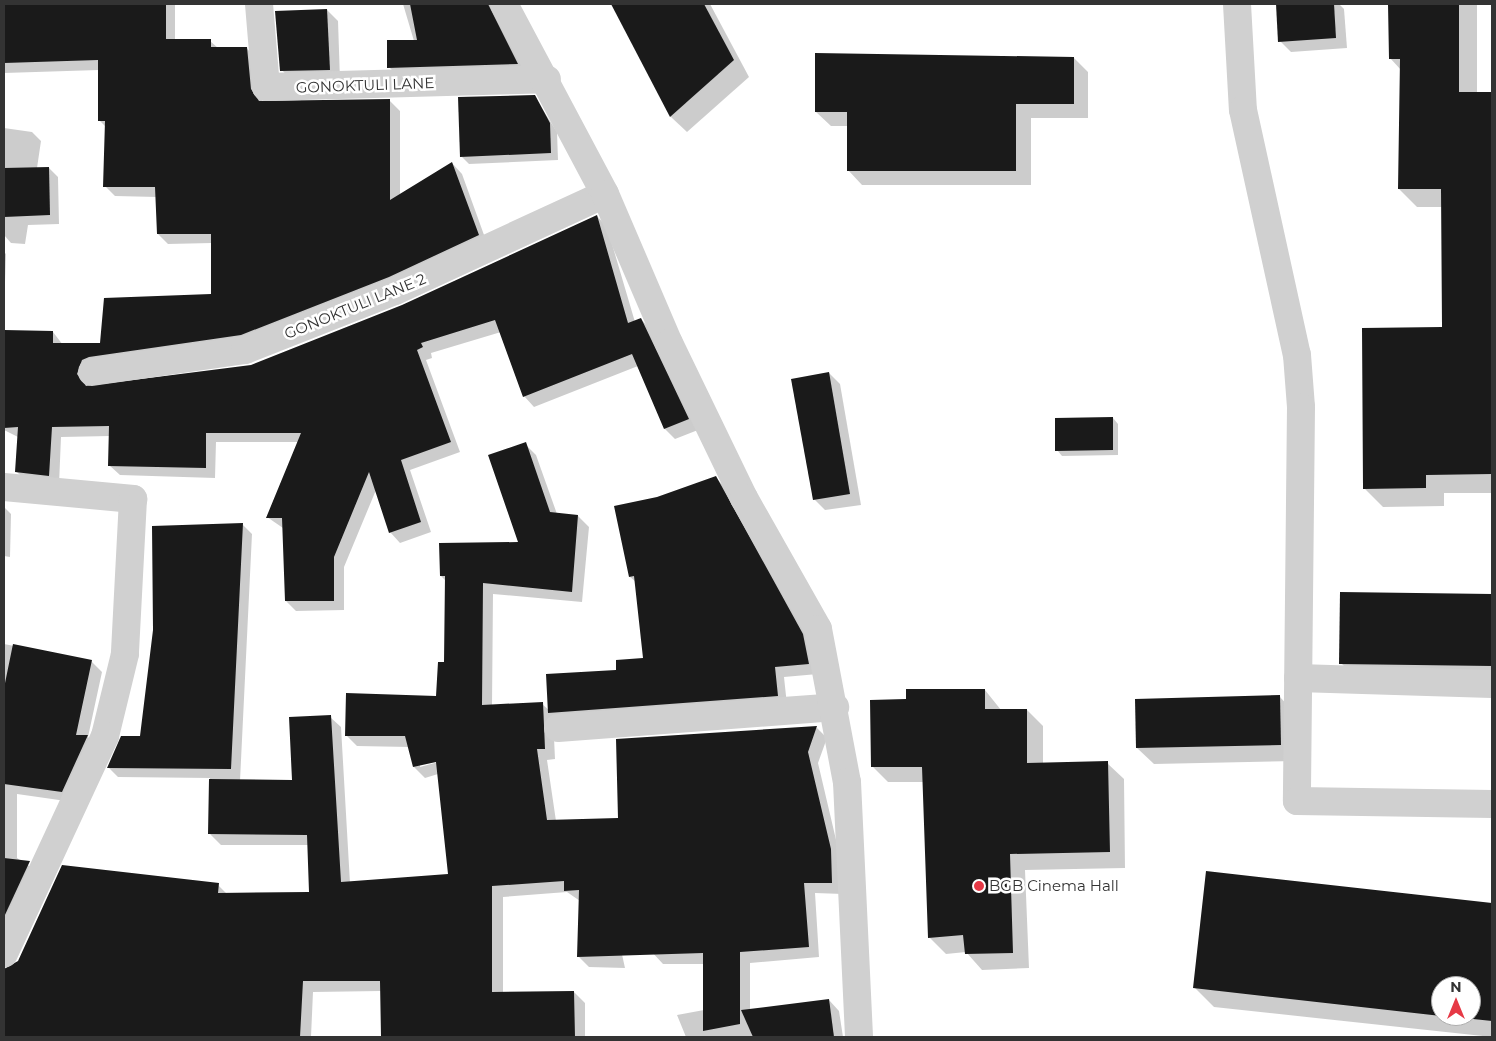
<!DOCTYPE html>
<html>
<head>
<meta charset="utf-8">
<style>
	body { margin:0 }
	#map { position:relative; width:1496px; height:1041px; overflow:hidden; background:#fff; font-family:Montserrat,sans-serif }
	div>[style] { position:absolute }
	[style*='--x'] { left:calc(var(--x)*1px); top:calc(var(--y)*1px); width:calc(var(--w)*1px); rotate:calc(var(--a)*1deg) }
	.shadow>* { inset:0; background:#0003 }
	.building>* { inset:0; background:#1a1a1a }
	.minor>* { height:28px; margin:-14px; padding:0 14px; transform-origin:14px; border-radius:14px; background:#d0d0d0 }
	.tertiary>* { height:28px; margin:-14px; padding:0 14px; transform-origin:14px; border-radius:14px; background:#d0d0d0 }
	.dots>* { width:14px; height:14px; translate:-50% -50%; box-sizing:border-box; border:2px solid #fff; border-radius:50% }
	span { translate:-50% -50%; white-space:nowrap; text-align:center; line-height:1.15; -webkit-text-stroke:5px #fff; paint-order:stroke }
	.street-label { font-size:15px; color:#333 }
	.poi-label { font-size:15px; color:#333 }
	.left { translate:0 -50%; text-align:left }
	.frame { position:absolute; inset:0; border:5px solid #333; pointer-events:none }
	.north { position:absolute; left:1431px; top:976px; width:50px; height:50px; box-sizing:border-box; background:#fff; border:1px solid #adadad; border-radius:50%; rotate:0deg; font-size:14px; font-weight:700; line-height:20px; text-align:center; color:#333 }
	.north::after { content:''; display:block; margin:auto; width:18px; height:22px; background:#e63946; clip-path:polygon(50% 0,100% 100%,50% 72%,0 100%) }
</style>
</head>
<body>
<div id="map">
	<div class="shadow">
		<div style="clip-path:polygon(4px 4px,175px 4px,175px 41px,210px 41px,218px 48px,246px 48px,257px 58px,262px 102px,389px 100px,400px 111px,400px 195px,452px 163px,462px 174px,488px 246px,252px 345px,87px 377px,89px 387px,251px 366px,402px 306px,597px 216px,607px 227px,635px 322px,641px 319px,651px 330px,698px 430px,675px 439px,665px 429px,638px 366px,534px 407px,524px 396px,501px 332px,431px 353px,432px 358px,426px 360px,460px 452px,410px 470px,431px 532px,400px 543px,390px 532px,376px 490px,344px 567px,344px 610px,296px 611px,286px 601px,283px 528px,267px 517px,298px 442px,216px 442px,215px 478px,120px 475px,109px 465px,110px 436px,61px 437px,59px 485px,27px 482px,17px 472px,18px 437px,4px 430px,4px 331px,53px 332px,63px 345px,101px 345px,212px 295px,212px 243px,168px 244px,158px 234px,157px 197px,115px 196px,105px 186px,106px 127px,99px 120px,99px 70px,4px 73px)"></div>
		<div style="clip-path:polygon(403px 4px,501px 4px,526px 73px,398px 76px,389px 67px,414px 41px)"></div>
		<div style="clip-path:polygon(612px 4px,710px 4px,749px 77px,687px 132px,671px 117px)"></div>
		<div style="clip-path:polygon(1277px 4px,1339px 4px,1344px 9px,1347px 48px,1291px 52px,1280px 41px)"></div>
		<div style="clip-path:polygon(1390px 4px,1477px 4px,1477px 93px,1492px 93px,1492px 493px,1444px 493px,1444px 506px,1383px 507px,1364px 488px,1444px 328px,1442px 207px,1417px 207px,1399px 189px,1401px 70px,1390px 58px)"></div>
		<div style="clip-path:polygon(327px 10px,338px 21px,340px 80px,293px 82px,282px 70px)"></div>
		<div style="clip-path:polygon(1074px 58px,1088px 72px,1088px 118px,1031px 118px,1031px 185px,862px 185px,848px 170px,848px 126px,831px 126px,816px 112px)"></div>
		<div style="clip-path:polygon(534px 96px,557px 132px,558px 160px,469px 164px,462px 157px)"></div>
		<div style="clip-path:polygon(4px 128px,32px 132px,41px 141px,37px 168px,49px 168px,58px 177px,59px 224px,28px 225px,25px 244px,11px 243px,4px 235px)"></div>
		<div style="clip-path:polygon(4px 252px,6px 254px,5px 282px,4px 282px)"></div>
		<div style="clip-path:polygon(829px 373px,840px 384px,861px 505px,825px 510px,814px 499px)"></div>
		<div style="clip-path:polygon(1113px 418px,1118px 424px,1118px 455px,1062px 456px,1057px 450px)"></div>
		<div style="clip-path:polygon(evenodd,525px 444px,536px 455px,557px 514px,578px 516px,589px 527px,582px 602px,493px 594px,492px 706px,542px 704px,550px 711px,644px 660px,636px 582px,630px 577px,658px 499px,716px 478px,726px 488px,813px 646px,818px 674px,784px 677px,787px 705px,553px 716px,555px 759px,547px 760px,556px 821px,620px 819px,617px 740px,817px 728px,827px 738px,818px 763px,841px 861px,843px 894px,815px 893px,819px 957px,750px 963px,750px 1010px,829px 1000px,839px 1011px,843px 1037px,686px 1037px,677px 1015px,704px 1010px,704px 964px,663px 964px,612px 909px,625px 968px,589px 967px,578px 956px,580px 901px,567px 892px,503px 897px,503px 993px,574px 992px,585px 1003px,585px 1037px,383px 1037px,381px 991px,313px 992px,311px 1037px,4px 1037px,4px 969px,218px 885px,228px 895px,311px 893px,309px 845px,221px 845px,210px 834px,210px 778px,118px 777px,109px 768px,141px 737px,242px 524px,252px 534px,240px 781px,293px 781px,330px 717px,341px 727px,350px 883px,450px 875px,438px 774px,425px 778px,414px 767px,409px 747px,357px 746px,346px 735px,438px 697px,446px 663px,446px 581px,441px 576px,519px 543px,525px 444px,441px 759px,442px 761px,420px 767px,420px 764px,441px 759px)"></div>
		<div style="clip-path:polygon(4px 507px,11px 514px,10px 557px,4px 556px)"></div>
		<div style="clip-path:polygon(1341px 593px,1492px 595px,1492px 681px,1357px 679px,1341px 663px)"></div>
		<div style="clip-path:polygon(4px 644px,91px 661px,102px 672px,88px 737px,98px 747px,73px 802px,17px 794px,17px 858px,40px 873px,4px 951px)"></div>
		<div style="clip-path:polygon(985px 690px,1001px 710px,1027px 710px,1043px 726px,1043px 764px,1107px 763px,1124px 779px,1125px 868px,1025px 870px,1029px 968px,982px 970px,966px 952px,946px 954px,929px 937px,924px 782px,888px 782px,872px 766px,907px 701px)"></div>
		<div style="clip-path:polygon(1279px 696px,1295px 713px,1296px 761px,1154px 764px,1137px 748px)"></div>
		<div style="clip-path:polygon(evenodd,1207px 872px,1492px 905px,1492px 1037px,1214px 1007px,1194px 987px,1207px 872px,1441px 986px,1471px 986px,1471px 1016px,1441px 1016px,1441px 986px)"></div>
	</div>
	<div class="building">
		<div style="clip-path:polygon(4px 4px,166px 4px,166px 39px,211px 39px,211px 47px,247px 47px,251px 89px,259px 101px,390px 99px,390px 200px,452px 162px,479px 235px,389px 277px,241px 335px,89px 357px,82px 360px,77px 374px,86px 386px,251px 365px,402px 305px,597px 215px,628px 323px,641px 318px,689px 419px,664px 429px,632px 354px,523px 397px,495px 320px,421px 343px,423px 347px,417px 350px,451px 442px,401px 460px,421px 522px,389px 533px,369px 472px,334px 557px,334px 601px,285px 601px,282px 518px,266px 518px,301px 433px,206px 433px,206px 468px,108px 466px,109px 426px,52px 427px,49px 476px,15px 472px,18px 427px,4px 428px,4px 330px,53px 331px,53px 343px,100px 343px,104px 298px,211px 294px,211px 234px,157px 234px,155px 187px,103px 187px,105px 121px,98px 121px,98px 60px,4px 63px)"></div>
		<div style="clip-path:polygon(410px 4px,488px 4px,518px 64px,387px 68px,387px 40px,417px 40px)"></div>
		<div style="clip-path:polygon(611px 4px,704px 4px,734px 60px,670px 117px)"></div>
		<div style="clip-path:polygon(1276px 4px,1334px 4px,1336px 38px,1278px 42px)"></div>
		<div style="clip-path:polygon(1388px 4px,1459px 4px,1459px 92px,1492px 92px,1492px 474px,1426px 475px,1426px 488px,1363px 489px,1362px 328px,1442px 327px,1441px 189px,1398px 189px,1400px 59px,1389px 59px)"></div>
		<div style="clip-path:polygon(327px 9px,330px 70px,280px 71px,275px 11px)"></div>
		<div style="clip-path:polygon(815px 53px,1074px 57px,1074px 104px,1016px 104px,1016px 171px,847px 171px,847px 112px,815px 112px)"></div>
		<div style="clip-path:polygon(535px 95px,550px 123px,551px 153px,460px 157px,458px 97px)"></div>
		<div style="clip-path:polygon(49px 167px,50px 215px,4px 217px,4px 168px)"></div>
		<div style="clip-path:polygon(829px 372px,850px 494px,813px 500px,791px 379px)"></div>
		<div style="clip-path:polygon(1113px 417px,1113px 450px,1055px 451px,1055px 418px)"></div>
		<div style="clip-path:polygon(526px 442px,550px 512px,578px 515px,572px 592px,483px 583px,482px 705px,543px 702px,545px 749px,537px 749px,547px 820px,618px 818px,616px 739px,817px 726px,808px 752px,831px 849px,832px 883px,804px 883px,809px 947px,740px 952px,740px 1024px,703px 1031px,703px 953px,577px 957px,579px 890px,564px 891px,564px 881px,492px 886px,492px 992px,574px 991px,575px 1037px,381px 1037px,380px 981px,303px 981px,300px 1037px,4px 1037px,4px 969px,18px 961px,62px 865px,219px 883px,218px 893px,309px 892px,307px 835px,208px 834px,209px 779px,292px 780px,289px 717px,331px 715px,341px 882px,448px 874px,436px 762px,413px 767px,405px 736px,345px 736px,346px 693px,436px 696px,438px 662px,444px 662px,445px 576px,440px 576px,439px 543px,518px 542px,488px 455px)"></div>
		<div style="clip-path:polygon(716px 476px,803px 634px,809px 664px,775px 667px,778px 696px,548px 713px,546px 674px,616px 670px,616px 660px,643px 658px,634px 576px,629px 577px,614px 506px,657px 497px)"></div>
		<div style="clip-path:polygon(243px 523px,231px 769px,107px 768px,121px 736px,140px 736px,153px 630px,152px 526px)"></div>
		<div style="clip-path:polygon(1340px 592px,1492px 594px,1492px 666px,1339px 664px)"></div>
		<div style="clip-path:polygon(13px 644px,92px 660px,76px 735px,88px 735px,62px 792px,4px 784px,4px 688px)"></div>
		<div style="clip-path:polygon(906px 689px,985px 689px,985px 709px,1027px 709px,1027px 763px,1108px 761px,1110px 852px,1010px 854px,1013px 953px,965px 954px,963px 935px,928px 938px,922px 767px,871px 767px,870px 700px,906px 699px)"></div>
		<div style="clip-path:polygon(1280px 695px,1281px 745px,1136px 748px,1135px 699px)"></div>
		<div style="clip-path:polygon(4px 858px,30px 861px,4px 917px)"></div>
		<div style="clip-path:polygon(1206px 871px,1492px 903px,1492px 1021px,1445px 1016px,1471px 1016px,1471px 986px,1441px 986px,1441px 1016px,1193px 988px)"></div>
		<div style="clip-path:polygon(829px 999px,834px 1037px,753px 1037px,741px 1010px)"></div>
	</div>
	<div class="minor">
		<div style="--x:259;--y:4;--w:83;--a:85.2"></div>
		<div style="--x:266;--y:87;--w:281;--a:-1.6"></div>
		<div style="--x:92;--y:372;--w:155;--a:-8.2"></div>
		<div style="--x:245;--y:350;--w:161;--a:-21.5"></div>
		<div style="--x:395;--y:291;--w:231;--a:-24.8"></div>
		<div style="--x:4;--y:487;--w:130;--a:5.3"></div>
		<div style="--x:133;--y:499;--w:155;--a:93"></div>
		<div style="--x:125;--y:654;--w:84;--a:103.7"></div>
		<div style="--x:105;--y:736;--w:240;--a:114.9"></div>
		<div style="--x:1298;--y:678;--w:194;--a:1.8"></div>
		<div style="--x:558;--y:728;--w:278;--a:-4.3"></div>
	</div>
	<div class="tertiary">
		<div style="--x:504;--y:4;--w:215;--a:62"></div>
		<div style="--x:605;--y:194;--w:162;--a:66.8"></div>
		<div style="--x:669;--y:343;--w:172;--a:64.2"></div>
		<div style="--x:744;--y:498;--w:150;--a:60.5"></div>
		<div style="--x:818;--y:629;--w:156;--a:79.3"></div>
		<div style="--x:847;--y:782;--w:255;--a:87.3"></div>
		<div style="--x:1237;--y:4;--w:106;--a:86.8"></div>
		<div style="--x:1243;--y:110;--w:251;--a:77.6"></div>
		<div style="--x:1297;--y:355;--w:52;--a:85.6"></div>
		<div style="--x:1301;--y:407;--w:394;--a:90.6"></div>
		<div style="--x:1297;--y:801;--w:195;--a:0.9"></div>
	</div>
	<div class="dots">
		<div style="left:979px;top:886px;background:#e63946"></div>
	</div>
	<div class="street-label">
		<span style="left:365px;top:85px;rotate:-2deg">GONOKTULI LANE</span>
		<span style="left:355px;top:306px;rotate:-22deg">GONOKTULI LANE 2</span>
	</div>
	<div class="poi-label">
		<span class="left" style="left:989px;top:886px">BGB Cinema Hall</span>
	</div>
	<div class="frame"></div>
	<div class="north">N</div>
</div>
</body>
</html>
